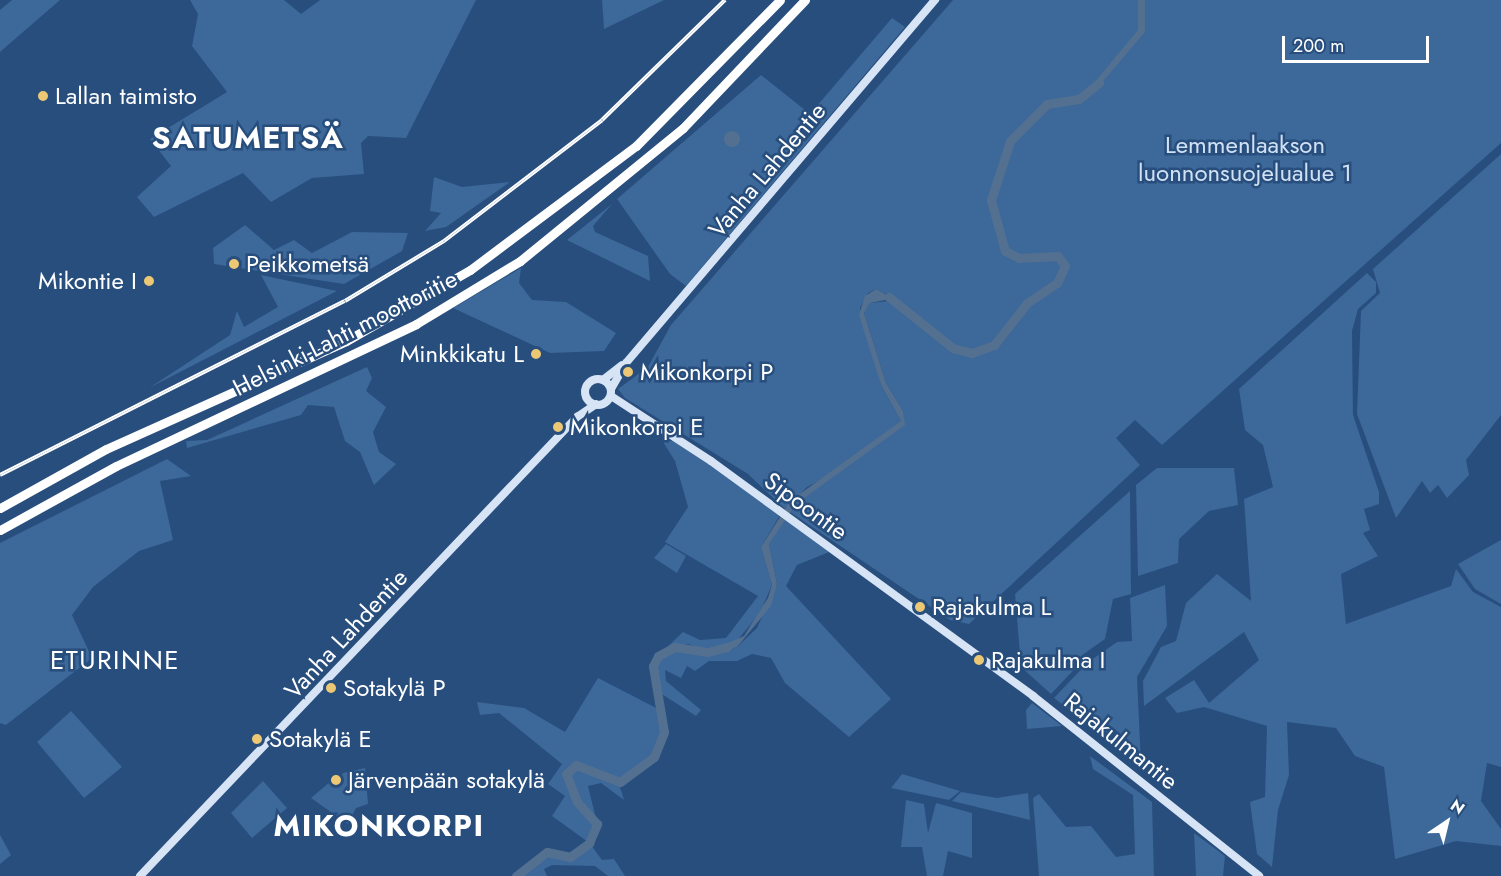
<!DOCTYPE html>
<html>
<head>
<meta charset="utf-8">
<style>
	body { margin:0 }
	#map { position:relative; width:1501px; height:876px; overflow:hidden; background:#284e7d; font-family:Jost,sans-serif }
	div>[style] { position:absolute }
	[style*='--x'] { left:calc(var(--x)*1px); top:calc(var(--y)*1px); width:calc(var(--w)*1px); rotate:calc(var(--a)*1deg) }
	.green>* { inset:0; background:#3c689a }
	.water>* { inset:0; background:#547091 }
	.round { border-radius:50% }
	.river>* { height:9px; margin:-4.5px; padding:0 4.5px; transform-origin:4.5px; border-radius:4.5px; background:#547091 }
	.secondary>* { height:8px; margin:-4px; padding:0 4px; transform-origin:4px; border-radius:4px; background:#d6e4f5 }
	.secondary>.ring { margin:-4px; padding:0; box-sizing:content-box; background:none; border:8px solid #d6e4f5; border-radius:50% }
	.highway>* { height:9px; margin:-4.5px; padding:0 4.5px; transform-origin:4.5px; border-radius:4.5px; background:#fff }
	.rail>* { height:4px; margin-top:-2px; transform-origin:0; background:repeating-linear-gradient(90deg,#284e7d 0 4.5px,#fff 0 9px); box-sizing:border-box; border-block:2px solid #fff }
	.dots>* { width:16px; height:16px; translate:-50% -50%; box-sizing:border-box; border:3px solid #284e7d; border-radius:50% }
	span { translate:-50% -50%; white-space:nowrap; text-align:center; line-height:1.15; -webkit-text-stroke:5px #284e7d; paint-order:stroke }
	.poi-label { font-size:24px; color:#fff }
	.left { translate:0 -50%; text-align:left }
	.right { translate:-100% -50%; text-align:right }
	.park-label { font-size:24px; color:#d0e1f4 }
	.street-label { font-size:24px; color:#fff }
	.neighbourhood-label { font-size:26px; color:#fff; letter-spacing:1.5px }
	.district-label { font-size:30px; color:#fff; font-weight:700; letter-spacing:1.5px }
	.north { position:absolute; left:1417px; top:792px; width:60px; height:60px; -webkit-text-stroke:4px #284e7d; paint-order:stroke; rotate:35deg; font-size:16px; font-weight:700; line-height:24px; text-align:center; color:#fff }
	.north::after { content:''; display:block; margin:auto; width:21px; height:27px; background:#fff; clip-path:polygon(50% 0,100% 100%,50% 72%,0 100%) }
	.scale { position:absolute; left:1282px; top:36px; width:147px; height:27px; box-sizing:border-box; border:3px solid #fff; border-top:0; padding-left:8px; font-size:18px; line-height:21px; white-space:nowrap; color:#fff; -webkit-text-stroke:4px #284e7d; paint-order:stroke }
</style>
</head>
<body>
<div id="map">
	<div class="green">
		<div style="clip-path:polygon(12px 0,60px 0,0 52px,0 10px)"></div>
		<div style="clip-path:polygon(190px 0,284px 0,301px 14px,320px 0,476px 0,406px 138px,368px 136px,361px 143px,364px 174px,312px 178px,271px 202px,243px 173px,154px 217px,137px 197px,171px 166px,150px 139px,227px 92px,192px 46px,198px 14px)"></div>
		<div style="clip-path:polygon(602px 0,664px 0,604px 29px)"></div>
		<div style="clip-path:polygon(953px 0,1501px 0,1501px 143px,1162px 445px,1135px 420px,1116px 438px,1140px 465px,969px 624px,950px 620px,790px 512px,804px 495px,904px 425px,903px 411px,886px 383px,864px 313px,870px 303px,899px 300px,876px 289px,868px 293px,860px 308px,881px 385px,901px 421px,841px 469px,807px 487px,785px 509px,748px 474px,625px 398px,618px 389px,648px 367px,671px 325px)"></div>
		<div style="clip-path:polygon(892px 18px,905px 27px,686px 286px,670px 274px,617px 199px,761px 75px,810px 114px)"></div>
		<div style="clip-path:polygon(1501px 154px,1501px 415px,1466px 460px,1469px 475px,1447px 498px,1438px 485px,1430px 493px,1422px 481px,1396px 518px,1357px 414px,1361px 311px,1380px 293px,1373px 269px)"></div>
		<div style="clip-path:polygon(434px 177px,462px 187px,510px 182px,446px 227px,425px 231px,441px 213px,430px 211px)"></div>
		<div style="clip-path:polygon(612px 204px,593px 226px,595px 232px,648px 256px,650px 281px,567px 240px)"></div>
		<div style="clip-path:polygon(245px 225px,274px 250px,294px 240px,312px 253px,352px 232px,408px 233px,402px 251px,344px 284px,214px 264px,213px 248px)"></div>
		<div style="clip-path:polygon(521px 268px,519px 283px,532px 300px,566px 302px,616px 333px,604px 351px,550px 353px,453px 308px)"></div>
		<div style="clip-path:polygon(1367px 273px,1376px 282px,1376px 293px,1358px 309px,1352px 331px,1353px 415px,1379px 492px,1379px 504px,1364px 509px,1370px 530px,1363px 533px,1378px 556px,1341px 574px,1346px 624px,1451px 586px,1456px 569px,1473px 592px,1501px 607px,1501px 767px,1487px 763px,1481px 801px,1501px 829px,1501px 846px,1456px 841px,1395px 859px,1384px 767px,1355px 756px,1336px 728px,1287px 722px,1289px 775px,1278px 810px,1272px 867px,1257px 854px,1250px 802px,1265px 797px,1267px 726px,1204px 707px,1177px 713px,1165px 698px,1194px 680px,1209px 703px,1259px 660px,1244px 632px,1144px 706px,1143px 681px,1161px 647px,1176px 641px,1186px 603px,1217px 574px,1251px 601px,1244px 499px,1273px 487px,1263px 445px,1245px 430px,1239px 389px)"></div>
		<div style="clip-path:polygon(261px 275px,337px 291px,149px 388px,230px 335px,237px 311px,244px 327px,278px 307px)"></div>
		<div style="clip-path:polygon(367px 367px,372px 378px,366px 391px,386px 407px,373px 432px,379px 452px,396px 464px,374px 485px,360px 452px,345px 441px,334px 407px,308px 405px,301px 415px,187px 448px,186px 441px,207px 440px)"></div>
		<div style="clip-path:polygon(676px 440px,780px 515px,761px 547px,772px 585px,760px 613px,735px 643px,707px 651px,688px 644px,663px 651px,683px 632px,700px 640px,726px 638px,758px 596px,665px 542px,688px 507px,675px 461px,663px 442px)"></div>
		<div style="clip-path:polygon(167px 459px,191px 476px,160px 481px,173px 540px,139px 551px,93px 587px,72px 615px,92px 658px,6px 725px,0 723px,0 543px)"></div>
		<div style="clip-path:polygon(1157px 468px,1234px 468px,1238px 505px,1209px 511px,1179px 539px,1178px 563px,1138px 576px,1136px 485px)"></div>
		<div style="clip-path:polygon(1130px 491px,1131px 594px,1113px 599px,1105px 639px,1081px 656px,1083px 660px,1051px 694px,1021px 667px,1015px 594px)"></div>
		<div style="clip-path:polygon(785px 519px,829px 552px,797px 565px,786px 586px,891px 699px,849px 737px,785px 683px,771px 658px,752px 654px,737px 661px,709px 661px,695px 671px,687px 666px,681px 678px,665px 670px,666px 681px,701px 710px,696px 716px,657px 691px,658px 657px,687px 646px,717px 654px,737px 647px,757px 628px,777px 584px,769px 544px)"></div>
		<div style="clip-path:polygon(1501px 540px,1501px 604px,1475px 589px,1458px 564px)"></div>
		<div style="clip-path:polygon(666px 544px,686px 556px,677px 573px,654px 558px)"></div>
		<div style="clip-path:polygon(1165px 585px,1167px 626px,1137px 677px,1141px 764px,1054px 698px,1087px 663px,1117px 642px,1132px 641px,1130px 598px)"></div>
		<div style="clip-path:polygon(598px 678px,660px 710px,662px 731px,653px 756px,619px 781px,576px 764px,564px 773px,576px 802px,595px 824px,588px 842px,552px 816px,565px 796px,548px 784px,562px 764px,499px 713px,480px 715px,477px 702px,524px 708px,565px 732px)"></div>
		<div style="clip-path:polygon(1032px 703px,1062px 726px,1027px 729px,1026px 710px)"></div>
		<div style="clip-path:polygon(71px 711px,122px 767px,84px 798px,37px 742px)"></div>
		<div style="clip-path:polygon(1090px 756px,1152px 802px,1154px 876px,1039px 876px,1033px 798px,1039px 794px,1066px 827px,1091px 826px,1116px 857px,1135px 854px,1133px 795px,1093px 769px)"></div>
		<div style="clip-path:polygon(576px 767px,619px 784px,624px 800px,601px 783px,588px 786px,597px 823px,579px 801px,567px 774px)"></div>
		<div style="clip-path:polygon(365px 768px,368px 804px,356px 808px,348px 824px,311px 798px,331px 781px,337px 783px,343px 773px)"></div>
		<div style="clip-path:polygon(902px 774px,960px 791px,949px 800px,891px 788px)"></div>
		<div style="clip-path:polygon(263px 781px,287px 808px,252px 838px,231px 813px)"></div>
		<div style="clip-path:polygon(961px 792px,997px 798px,1028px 793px,1030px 820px,952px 801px)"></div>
		<div style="clip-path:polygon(906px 800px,924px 804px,928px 833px,936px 803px,972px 813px,972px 858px,948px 851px,943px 876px,927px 876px,922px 847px,901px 847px)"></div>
		<div style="clip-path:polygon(1194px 833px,1225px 856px,1223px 876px,1196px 876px)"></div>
		<div style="clip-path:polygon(0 835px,11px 855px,0 864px)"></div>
		<div style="clip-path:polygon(591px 845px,602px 860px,614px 859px,625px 876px,608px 876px,595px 866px,552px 865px,544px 869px,547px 876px,522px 876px,547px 855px,572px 859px)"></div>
	</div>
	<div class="water">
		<div style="clip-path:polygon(1138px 0,1145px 0,1145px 32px,1093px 93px,1089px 89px,1138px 30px)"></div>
		<div class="round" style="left:724px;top:131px;width:16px;height:16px"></div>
		<div style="clip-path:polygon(876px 289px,899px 301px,898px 306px,885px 300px,870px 303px,864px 313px,886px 383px,903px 411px,905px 425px,796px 504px,769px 544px,777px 584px,771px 606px,737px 647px,717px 654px,714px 649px,744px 636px,768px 598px,772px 585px,761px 547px,790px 501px,901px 421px,881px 385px,859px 315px,865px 296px)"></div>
	</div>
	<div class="river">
		<div style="--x:889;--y:297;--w:82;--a:38.6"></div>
		<div style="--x:953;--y:348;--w:20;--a:15"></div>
		<div style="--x:972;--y:353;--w:23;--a:-20"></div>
		<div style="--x:994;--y:345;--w:53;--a:-51.8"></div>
		<div style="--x:1027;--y:303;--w:36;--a:-34"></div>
		<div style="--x:1057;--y:283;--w:19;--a:-65"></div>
		<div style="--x:1065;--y:266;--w:12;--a:-125"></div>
		<div style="--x:1058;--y:256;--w:39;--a:177"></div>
		<div style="--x:1019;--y:258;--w:16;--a:-153"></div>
		<div style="--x:1005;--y:251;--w:53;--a:-105.4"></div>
		<div style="--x:991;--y:200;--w:62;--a:-72.1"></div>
		<div style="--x:1010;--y:141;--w:52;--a:-45"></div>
		<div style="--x:1047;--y:104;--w:32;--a:-9"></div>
		<div style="--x:1079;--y:99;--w:26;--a:-39"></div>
		<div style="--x:516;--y:876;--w:39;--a:-38"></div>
		<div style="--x:547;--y:852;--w:24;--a:12"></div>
		<div style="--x:570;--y:857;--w:24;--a:-36"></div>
		<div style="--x:589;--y:843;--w:21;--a:-67"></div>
		<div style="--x:597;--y:824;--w:30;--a:-132"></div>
		<div style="--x:577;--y:802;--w:30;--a:-111"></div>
		<div style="--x:566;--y:774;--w:13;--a:-42"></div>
		<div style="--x:576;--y:765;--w:47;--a:21.1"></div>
		<div style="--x:620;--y:782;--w:42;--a:-36.3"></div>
		<div style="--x:654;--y:757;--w:27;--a:-68"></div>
		<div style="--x:664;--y:732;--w:67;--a:-99.5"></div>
		<div style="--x:653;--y:666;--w:11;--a:-63"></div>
		<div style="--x:658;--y:656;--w:19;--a:-28"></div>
		<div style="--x:675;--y:647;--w:33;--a:9"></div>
		<div style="--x:708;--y:652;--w:20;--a:-15"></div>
	</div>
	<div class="secondary">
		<div class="ring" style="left:585px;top:379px;width:18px;height:18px"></div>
		<div style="--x:603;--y:380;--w:24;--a:-38"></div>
		<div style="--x:611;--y:389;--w:30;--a:-60"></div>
		<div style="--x:626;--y:363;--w:477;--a:-49.6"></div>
		<div style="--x:611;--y:396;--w:119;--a:33"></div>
		<div style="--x:711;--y:461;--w:399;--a:36.1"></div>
		<div style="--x:1033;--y:696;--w:289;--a:38.5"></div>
		<div style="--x:140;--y:876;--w:634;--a:-46.41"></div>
		<div style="--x:577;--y:417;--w:23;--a:-34"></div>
	</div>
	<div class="highway">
		<div style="--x:0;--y:508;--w:121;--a:-29.1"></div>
		<div style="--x:106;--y:449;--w:263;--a:-24.2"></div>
		<div style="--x:346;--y:341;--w:143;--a:-29.8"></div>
		<div style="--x:470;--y:270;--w:207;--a:-36.8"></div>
		<div style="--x:636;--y:146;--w:205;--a:-45.4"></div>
		<div style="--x:0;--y:530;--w:132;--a:-28.9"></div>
		<div style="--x:116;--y:466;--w:332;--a:-25.3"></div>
		<div style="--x:416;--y:324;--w:122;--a:-31.2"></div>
		<div style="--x:520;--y:261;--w:210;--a:-39.2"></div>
		<div style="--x:683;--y:128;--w:177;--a:-46.4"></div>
	</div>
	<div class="rail">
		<div style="--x:0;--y:475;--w:386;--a:-26.8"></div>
		<div style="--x:345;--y:301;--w:116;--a:-31.2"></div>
		<div style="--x:444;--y:241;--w:199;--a:-37.4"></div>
		<div style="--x:602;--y:120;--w:172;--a:-44.3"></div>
	</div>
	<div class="dots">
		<div style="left:43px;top:96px;background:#ecc874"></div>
		<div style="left:234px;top:264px;background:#ecc874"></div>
		<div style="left:149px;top:281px;background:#ecc874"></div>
		<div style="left:536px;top:354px;background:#ecc874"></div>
		<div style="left:628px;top:372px;background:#ecc874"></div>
		<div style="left:558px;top:427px;background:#ecc874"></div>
		<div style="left:920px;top:607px;background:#ecc874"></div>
		<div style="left:979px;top:660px;background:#ecc874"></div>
		<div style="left:331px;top:688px;background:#ecc874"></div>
		<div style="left:257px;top:739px;background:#ecc874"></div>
		<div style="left:336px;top:780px;background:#ecc874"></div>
	</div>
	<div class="poi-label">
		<span class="left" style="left:55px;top:96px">Lallan taimisto</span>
		<span class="left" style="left:246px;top:264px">Peikkometsä</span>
		<span class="right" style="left:137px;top:281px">Mikontie I</span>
		<span class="right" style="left:524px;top:354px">Minkkikatu L</span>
		<span class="left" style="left:640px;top:372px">Mikonkorpi P</span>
		<span class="left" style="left:570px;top:427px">Mikonkorpi E</span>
		<span class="left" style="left:932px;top:607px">Rajakulma L</span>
		<span class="left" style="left:991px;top:660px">Rajakulma I</span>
		<span class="left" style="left:343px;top:688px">Sotakylä P</span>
		<span class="left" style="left:269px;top:739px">Sotakylä E</span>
		<span class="left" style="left:348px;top:780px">Järvenpään sotakylä</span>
	</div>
	<div class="park-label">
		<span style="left:1245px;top:159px">Lemmenlaakson<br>luonnonsuojelualue 1</span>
	</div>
	<div class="street-label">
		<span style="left:767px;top:170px;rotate:-50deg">Vanha Lahdentie</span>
		<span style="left:345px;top:333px;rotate:-27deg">Helsinki-Lahti moottoritie</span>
		<span style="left:806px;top:506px;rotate:36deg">Sipoontie</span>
		<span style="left:346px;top:634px;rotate:-47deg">Vanha Lahdentie</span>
		<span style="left:1121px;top:741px;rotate:39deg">Rajakulmantie</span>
	</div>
	<div class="neighbourhood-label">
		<span style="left:115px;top:661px">ETURINNE</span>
	</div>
	<div class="district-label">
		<span style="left:248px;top:138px">SATUMETSÄ</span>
		<span style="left:379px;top:826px">MIKONKORPI</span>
	</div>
	<div class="north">N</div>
	<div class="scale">200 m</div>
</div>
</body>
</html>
